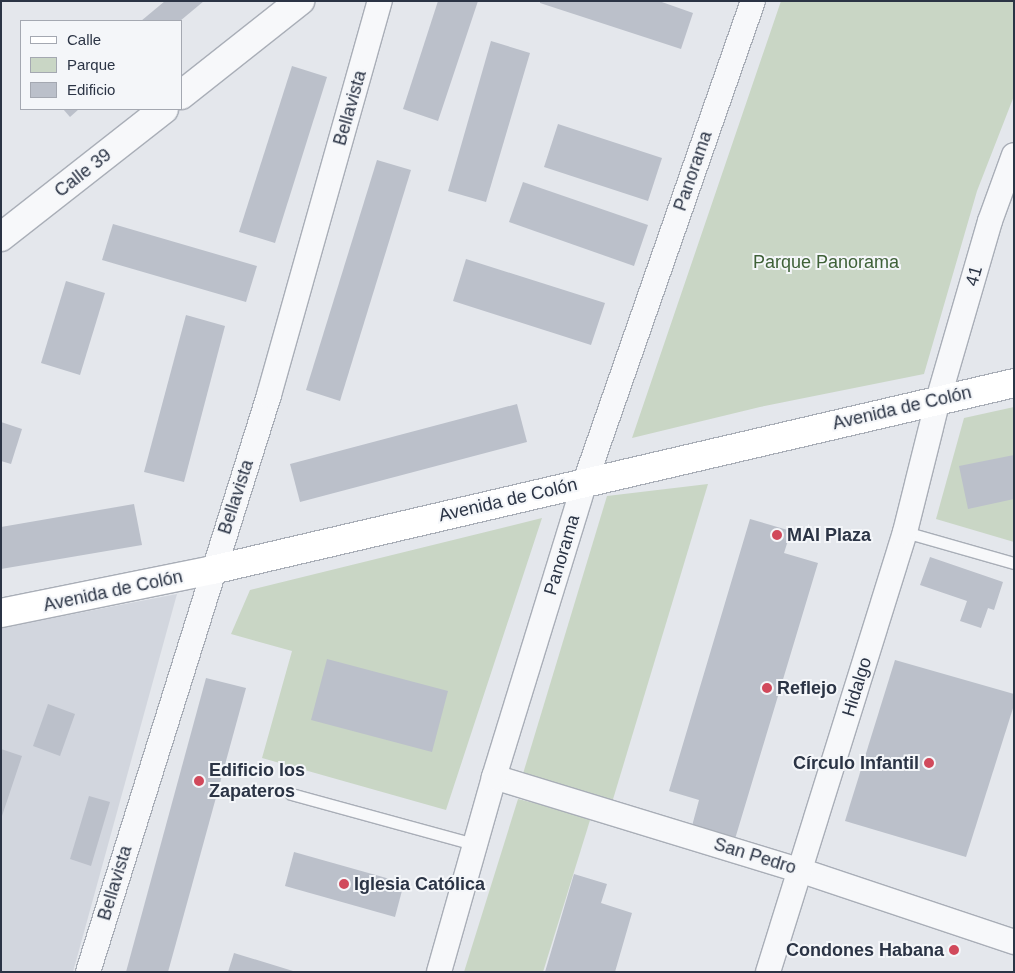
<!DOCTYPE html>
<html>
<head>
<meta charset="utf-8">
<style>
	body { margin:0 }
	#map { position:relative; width:1015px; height:973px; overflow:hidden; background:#e4e7ec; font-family:Arial,sans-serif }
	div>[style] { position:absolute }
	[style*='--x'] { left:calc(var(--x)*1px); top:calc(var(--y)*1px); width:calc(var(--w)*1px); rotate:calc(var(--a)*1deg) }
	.built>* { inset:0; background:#d2d6de }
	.green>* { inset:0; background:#c9d6c5 }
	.building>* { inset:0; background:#bbc0ca }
	.roads { filter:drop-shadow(1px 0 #a9aeb7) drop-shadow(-1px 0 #a9aeb7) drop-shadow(0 1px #a9aeb7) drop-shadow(0 -1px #a9aeb7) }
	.service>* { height:11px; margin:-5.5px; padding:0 5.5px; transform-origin:5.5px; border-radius:5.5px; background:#f7f8fa }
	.minor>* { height:24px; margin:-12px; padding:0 12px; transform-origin:12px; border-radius:12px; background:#f7f8fa }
	.tertiary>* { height:28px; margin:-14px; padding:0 14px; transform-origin:14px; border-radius:14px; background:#f7f8fa }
	.secondary>* { height:28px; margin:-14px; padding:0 14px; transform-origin:14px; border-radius:14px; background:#fff }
	.dots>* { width:14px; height:14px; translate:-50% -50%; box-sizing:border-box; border:2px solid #f4f6f9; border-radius:50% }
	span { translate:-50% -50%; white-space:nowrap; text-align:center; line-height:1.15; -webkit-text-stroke:4px #f4f6f9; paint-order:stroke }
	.street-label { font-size:18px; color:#2b3445 }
	.park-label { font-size:18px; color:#3f6138 }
	.poi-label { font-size:18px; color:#2b3445; font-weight:700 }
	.left { translate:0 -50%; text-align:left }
	.right { translate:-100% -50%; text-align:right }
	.frame { position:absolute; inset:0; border:2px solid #2b3445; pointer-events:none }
	.legend { position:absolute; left:20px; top:20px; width:162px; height:90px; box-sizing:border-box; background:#f4f6f9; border:1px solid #a4a8b1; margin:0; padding:6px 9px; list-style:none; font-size:15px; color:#2b3445 }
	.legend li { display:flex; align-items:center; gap:10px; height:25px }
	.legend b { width:25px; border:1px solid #a4a8b1 }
</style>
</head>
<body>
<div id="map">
	<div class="built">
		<div style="clip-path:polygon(177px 594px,73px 972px,1px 972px,1px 628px)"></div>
	</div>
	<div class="green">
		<div style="clip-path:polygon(781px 1px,1014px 1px,1014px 96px,977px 191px,924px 374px,760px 407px,632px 438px)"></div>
		<div style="clip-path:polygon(1014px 407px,1014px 542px,936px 519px,964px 418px)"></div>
		<div style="clip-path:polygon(708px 484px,611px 806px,522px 777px,607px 496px)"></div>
		<div style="clip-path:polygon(542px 518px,446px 810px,262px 758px,292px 651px,231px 634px,250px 590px)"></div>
		<div style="clip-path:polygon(518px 799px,591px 817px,543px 972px,464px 972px)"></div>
	</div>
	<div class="building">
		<div style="clip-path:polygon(165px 1px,204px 1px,180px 21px,141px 21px)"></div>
		<div style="clip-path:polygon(438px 1px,478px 1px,438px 121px,403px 109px)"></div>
		<div style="clip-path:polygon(540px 1px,659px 1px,693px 13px,681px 49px,540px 3px)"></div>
		<div style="clip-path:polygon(491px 41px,530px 53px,486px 202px,448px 191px)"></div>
		<div style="clip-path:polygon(292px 66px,327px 77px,275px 243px,239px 232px)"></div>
		<div style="clip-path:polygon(63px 109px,79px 109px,70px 117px)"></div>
		<div style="clip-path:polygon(558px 124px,662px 158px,648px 201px,544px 167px)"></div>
		<div style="clip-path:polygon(377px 160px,411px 170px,340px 401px,306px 390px)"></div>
		<div style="clip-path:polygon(523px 182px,648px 225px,634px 266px,509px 222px)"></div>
		<div style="clip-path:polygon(113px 224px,257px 266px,246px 302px,102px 260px)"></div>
		<div style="clip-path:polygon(466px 259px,605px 303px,591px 345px,453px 301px)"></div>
		<div style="clip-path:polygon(66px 281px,105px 293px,80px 375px,41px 363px)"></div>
		<div style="clip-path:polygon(186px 315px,225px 326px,184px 482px,144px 472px)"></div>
		<div style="clip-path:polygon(517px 404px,527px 442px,300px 502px,290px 464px)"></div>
		<div style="clip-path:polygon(1px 422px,22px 429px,11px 464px,1px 461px)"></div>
		<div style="clip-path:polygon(1014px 455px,1014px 499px,968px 509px,959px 466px)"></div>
		<div style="clip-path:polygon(134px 504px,142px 545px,1px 569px,1px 527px)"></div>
		<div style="clip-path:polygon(750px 519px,791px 531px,784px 553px,818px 563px,735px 839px,692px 826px,699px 800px,669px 791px)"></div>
		<div style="clip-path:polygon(930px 557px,1003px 582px,994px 610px,988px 608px,981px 628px,960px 621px,967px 601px,920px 585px)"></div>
		<div style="clip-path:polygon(327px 659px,448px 691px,432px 752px,311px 720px)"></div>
		<div style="clip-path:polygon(895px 660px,1014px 694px,1014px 705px,966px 857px,845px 821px)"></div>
		<div style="clip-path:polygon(206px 678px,246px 688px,192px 885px,168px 972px,126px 972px)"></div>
		<div style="clip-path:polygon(48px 704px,75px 714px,60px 756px,33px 746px)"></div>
		<div style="clip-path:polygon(1px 749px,22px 756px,2px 816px,1px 816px)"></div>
		<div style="clip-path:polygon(89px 796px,110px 802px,91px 866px,70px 859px)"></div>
		<div style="clip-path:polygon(294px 852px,404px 883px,395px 917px,285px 886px)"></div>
		<div style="clip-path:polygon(574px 874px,607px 884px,601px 903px,632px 913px,615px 972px,545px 972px)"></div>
		<div style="clip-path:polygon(234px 953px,293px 971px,293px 972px,228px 972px)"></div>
	</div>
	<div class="roads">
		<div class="service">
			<div style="--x:905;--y:532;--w:113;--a:15.9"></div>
			<div style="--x:291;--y:794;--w:190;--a:15.3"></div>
		</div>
		<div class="minor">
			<div style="--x:494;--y:777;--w:319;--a:17"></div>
			<div style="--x:799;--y:870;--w:227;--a:18.5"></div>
			<div style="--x:88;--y:972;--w:605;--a:-72.58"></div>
			<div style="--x:269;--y:395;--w:409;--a:-74.3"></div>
			<div style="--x:439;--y:972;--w:203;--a:-74.2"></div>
			<div style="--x:494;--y:777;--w:309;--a:-72.9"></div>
			<div style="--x:585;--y:482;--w:509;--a:-70.75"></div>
			<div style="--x:768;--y:972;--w:461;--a:-72.7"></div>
			<div style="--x:905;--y:532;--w:136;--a:-76"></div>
			<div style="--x:938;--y:400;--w:186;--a:-73.8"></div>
			<div style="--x:990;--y:221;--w:70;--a:-70"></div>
		</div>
		<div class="tertiary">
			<div style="--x:181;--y:95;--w:152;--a:-38.3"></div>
			<div style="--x:1;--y:237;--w:207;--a:-38.1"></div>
		</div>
		<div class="secondary">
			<div style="--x:1;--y:613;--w:215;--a:-11.5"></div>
			<div style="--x:212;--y:570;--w:824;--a:-13.12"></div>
		</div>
	</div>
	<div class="dots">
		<div style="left:777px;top:535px;background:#d1495b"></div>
		<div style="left:767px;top:688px;background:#d1495b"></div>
		<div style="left:929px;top:763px;background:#d1495b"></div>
		<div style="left:199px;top:781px;background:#d1495b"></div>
		<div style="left:344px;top:884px;background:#d1495b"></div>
		<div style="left:954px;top:950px;background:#d1495b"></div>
	</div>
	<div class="street-label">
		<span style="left:350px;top:108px;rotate:-74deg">Bellavista</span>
		<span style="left:693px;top:171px;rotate:-71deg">Panorama</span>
		<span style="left:83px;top:173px;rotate:-38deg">Calle 39</span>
		<span style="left:974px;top:276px;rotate:-74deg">41</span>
		<span style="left:902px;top:408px;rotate:-13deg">Avenida de Colón</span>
		<span style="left:236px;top:497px;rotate:-72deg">Bellavista</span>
		<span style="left:508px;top:500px;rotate:-13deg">Avenida de Colón</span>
		<span style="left:562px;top:555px;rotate:-73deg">Panorama</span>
		<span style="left:113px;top:591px;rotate:-12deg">Avenida de Colón</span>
		<span style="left:857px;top:687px;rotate:-73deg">Hidalgo</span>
		<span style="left:755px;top:856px;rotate:17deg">San Pedro</span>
		<span style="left:115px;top:883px;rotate:-73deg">Bellavista</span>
	</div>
	<div class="park-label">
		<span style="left:826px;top:262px">Parque Panorama</span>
	</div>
	<div class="poi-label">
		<span class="left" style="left:787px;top:535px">MAI Plaza</span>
		<span class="left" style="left:777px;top:688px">Reflejo</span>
		<span class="right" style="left:919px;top:763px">Círculo Infantil</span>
		<span class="left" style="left:209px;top:781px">Edificio los<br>Zapateros</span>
		<span class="left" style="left:354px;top:884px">Iglesia Católica</span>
		<span class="right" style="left:944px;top:950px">Condones Habana</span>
	</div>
	<div class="frame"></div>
	<ul class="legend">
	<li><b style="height:6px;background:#fff"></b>Calle</li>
	<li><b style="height:14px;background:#c9d6c5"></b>Parque</li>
	<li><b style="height:14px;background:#bbc0ca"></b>Edificio</li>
	</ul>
</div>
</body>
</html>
